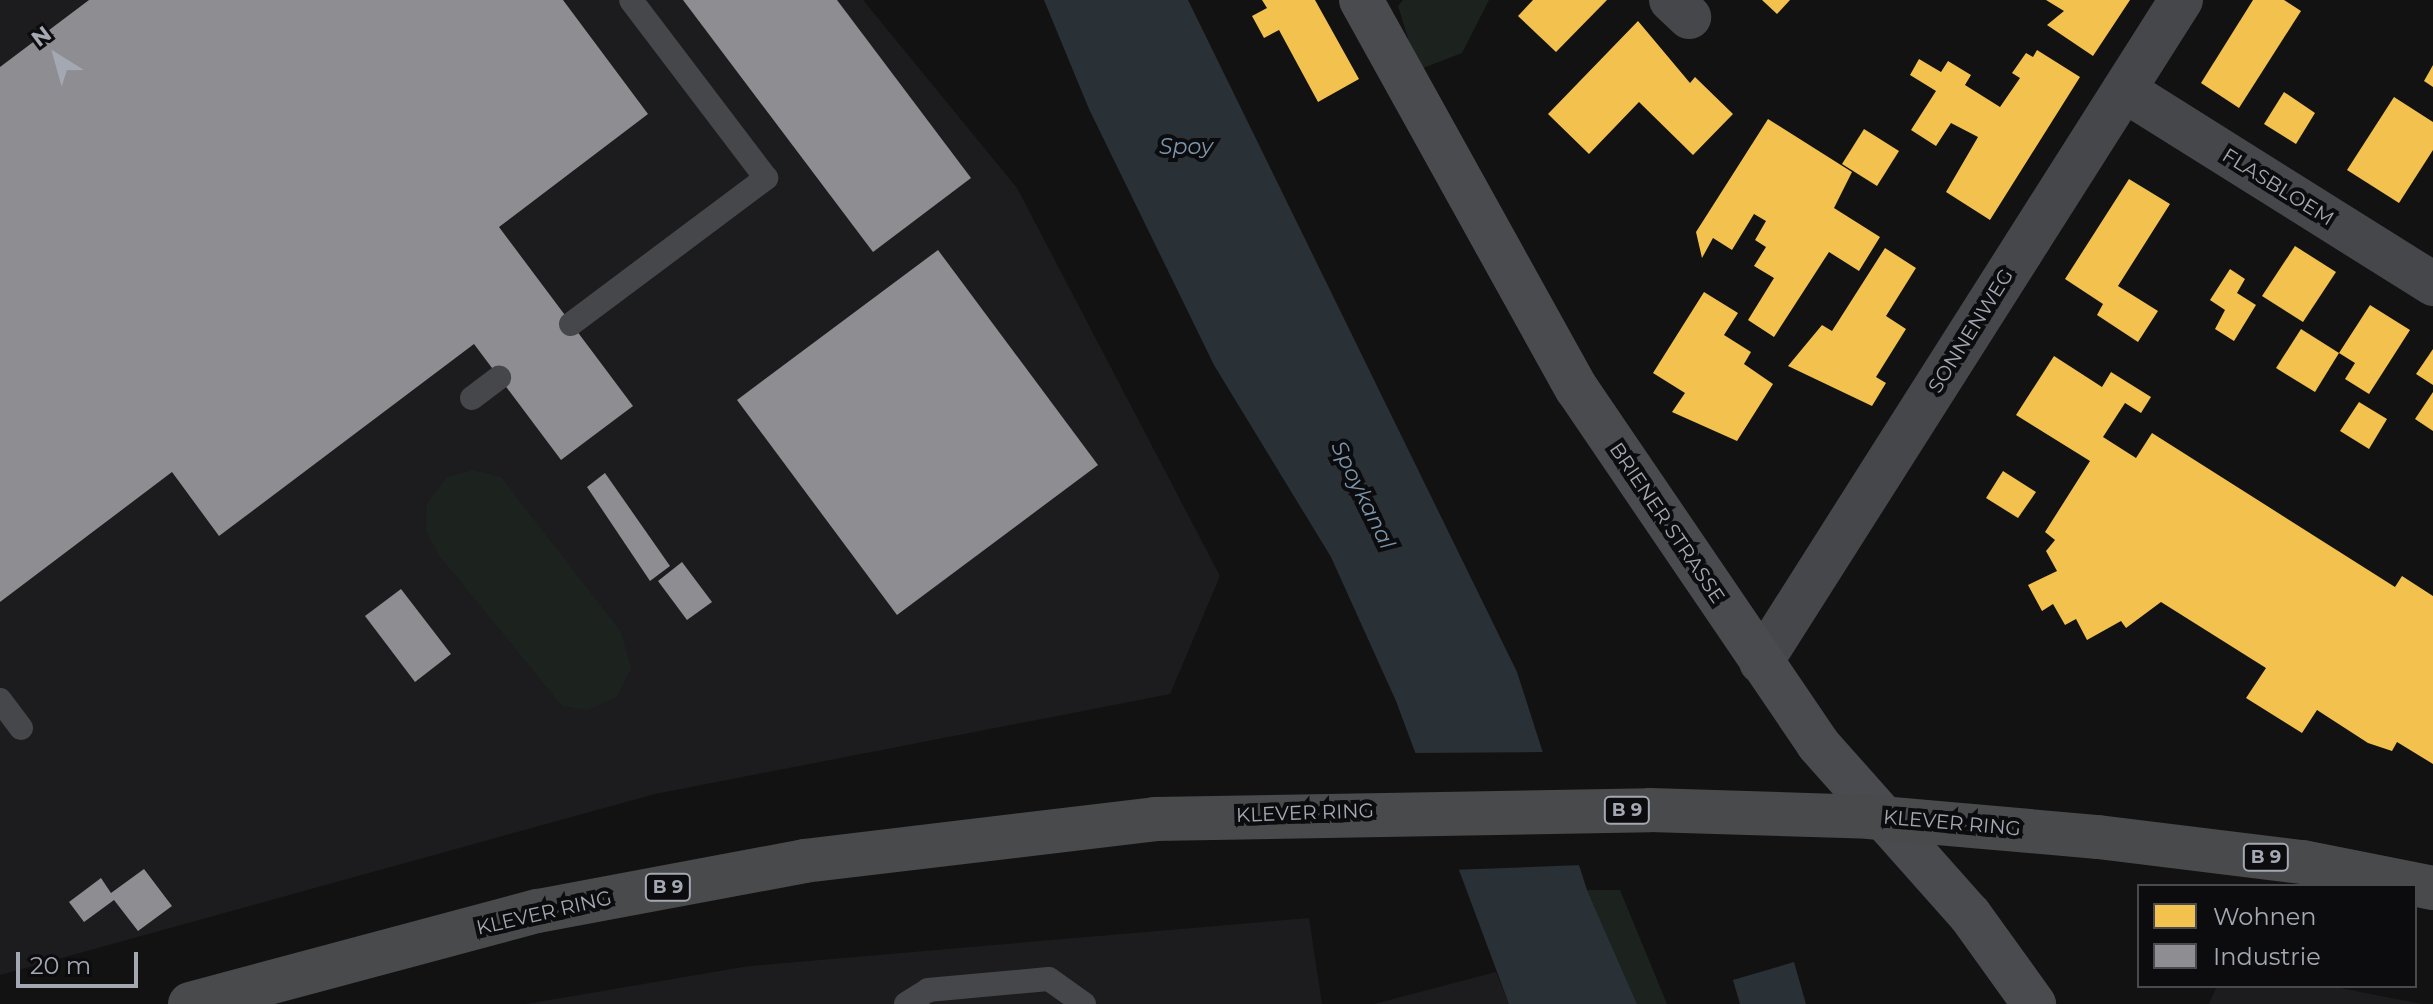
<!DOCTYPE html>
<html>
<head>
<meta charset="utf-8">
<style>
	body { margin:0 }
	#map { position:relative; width:2433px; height:1004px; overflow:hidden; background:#121212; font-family:Montserrat,sans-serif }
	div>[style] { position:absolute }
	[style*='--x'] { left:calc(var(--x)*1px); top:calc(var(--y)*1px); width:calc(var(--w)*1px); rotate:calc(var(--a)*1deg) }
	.built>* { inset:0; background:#1c1c1e }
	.green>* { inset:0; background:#1c221d }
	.water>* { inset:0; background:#2a3136 }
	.pier>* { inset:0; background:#121212 }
	.homes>* { inset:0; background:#f2c14e }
	.industry>* { inset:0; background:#8d8d92 }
	.lane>* { height:24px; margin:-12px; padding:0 12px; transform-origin:12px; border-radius:12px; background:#46474b }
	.street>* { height:44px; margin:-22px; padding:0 22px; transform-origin:22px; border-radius:22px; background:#46474b }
	.secondary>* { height:44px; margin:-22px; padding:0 22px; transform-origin:22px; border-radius:22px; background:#4a4b4f }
	.primary>* { height:44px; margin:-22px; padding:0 22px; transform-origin:22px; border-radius:22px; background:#494a4c }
	.primary-bridge>* { height:44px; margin:-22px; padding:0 22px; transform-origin:22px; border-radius:22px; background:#494a4c }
	span { translate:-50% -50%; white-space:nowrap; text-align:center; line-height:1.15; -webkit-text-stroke:8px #0c0c0e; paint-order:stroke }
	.shield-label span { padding:2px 6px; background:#0c0c0e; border:2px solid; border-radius:6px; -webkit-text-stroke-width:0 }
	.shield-label { font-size:18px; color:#a4a8b3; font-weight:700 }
	.street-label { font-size:20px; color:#a4a8b3 }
	.water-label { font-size:22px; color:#7c96ac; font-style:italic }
	.legend { position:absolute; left:2137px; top:884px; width:280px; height:104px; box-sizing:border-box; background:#0c0c0e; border:2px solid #494a50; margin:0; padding:10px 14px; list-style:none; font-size:24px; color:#a4a8b3 }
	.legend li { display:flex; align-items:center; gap:16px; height:40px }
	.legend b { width:40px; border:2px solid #494a50 }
	.north { position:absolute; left:16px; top:16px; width:80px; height:80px; -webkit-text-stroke:6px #0c0c0e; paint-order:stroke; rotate:323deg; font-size:22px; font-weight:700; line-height:32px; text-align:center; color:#a4a8b3 }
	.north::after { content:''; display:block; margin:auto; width:28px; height:36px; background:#a4a8b3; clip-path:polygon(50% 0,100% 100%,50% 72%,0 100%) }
	.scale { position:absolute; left:16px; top:952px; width:122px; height:36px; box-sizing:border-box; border:4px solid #a4a8b3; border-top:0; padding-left:10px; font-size:24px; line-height:28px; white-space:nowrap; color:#a4a8b3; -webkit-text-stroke:6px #0c0c0e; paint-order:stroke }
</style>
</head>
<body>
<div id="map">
	<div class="built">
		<div style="clip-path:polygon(0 0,863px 0,1017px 188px,1220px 576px,1170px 694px,655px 794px,0 975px)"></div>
		<div style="clip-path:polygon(1309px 918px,1322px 1004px,526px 1004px,749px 966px)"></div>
		<div style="clip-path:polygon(1496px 972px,1509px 1004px,1374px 1004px)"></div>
		<div style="clip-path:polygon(2217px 986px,2330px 986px,2422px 1004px,2209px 1004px)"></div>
	</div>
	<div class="green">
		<div style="clip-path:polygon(1403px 0,1489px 0,1462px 53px,1418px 70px,1398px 6px)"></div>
		<div style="clip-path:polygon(473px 470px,501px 477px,621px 632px,631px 668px,617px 697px,588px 710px,562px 706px,439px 555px,426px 531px,427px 504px,447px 477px)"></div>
		<div style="clip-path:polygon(1587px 890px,1620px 890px,1667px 1004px,1637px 1004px)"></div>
	</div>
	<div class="water">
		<div style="clip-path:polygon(1044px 0,1188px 0,1517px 672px,1587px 890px,1637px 1004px,1509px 1004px,1396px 701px,1331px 557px,1214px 365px,1089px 109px)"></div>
		<div style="clip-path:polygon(1794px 962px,1806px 1004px,1740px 1004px,1733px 980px)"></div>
	</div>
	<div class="pier">
		<div style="clip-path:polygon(1547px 752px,1583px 865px,1451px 870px,1410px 753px)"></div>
	</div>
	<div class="homes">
		<div style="clip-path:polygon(1262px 0,1315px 0,1359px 79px,1318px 102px,1279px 30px,1264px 38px,1252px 16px,1267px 8px)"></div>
		<div style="clip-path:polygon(1533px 0,1607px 0,1556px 52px,1518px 16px)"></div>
		<div style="clip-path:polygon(1762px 0,1790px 0,1777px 14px)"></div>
		<div style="clip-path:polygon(2046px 0,2130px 0,2093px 56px,2047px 25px,2064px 11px)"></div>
		<div style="clip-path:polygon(2253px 0,2284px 0,2301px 11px,2239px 108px,2201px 83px)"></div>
		<div style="clip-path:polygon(1638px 21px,1690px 83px,1695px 77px,1733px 114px,1693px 155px,1639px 102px,1589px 154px,1548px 114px)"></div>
		<div style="clip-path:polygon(2037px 50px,2080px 77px,1990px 220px,1946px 192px,1978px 137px,1951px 123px,1936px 146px,1911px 130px,1936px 91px,1910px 75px,1919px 59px,1941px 72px,1948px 61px,1971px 75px,1965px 85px,2000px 107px,2020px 78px,2012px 73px,2026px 53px,2033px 57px)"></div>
		<div style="clip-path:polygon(2433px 65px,2433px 87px,2424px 81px)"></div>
		<div style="clip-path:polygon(2284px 92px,2315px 113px,2296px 144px,2264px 124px)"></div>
		<div style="clip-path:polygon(2394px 97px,2433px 122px,2433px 150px,2399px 203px,2347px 170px)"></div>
		<div style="clip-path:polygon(1768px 119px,1852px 172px,1834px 208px,1880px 237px,1859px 271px,1829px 252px,1774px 337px,1748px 320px,1774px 278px,1754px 266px,1766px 247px,1755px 240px,1766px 221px,1754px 214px,1732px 250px,1713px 238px,1702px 258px,1696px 232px)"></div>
		<div style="clip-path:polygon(1864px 129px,1899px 151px,1877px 186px,1842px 164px)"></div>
		<div style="clip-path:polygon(2129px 179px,2170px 204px,2118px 286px,2158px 311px,2138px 342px,2097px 315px,2103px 304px,2065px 279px)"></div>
		<div style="clip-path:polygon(2295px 246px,2336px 272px,2303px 322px,2262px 296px)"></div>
		<div style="clip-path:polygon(1885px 248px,1916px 268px,1886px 316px,1906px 329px,1876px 377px,1886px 383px,1872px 406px,1788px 366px,1822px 325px,1832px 331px)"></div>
		<div style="clip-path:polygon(2230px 269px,2245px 279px,2237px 293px,2256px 305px,2234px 341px,2215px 329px,2225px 310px,2210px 300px)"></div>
		<div style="clip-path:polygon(1704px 292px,1738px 313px,1724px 335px,1751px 352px,1744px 364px,1773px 384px,1737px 441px,1672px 412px,1685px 393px,1653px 373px)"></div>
		<div style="clip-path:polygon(2370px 305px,2410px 330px,2369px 394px,2345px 379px,2355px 363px,2339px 353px)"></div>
		<div style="clip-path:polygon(2301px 329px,2339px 353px,2315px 392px,2276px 368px)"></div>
		<div style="clip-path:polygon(2433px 349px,2433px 385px,2416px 374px)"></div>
		<div style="clip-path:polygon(2054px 356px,2102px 387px,2111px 372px,2151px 397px,2141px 413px,2125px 403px,2103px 437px,2136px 458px,2152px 433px,2395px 587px,2402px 576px,2433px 596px,2433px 764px,2397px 742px,2392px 751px,2368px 743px,2317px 710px,2302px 733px,2246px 698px,2266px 668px,2161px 602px,2126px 628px,2121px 621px,2087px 640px,2076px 619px,2065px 625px,2053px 604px,2042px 611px,2028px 585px,2057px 571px,2046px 551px,2055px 540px,2045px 532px,2090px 461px,2016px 415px)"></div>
		<div style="clip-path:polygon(2433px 392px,2433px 431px,2415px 419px)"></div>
		<div style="clip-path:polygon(2359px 402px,2387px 419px,2369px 449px,2340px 431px)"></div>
		<div style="clip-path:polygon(2003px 471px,2036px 492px,2018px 518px,1986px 498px)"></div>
	</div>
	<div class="industry">
		<div style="clip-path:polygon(89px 0,563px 0,648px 114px,499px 227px,633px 406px,561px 460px,474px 344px,219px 536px,172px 472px,0 602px,0 67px)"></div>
		<div style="clip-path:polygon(683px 0,837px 0,971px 178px,873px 252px)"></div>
		<div style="clip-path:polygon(938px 250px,1098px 465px,897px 615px,737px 400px)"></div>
		<div style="clip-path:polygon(605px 473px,670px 566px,650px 581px,587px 487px)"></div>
		<div style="clip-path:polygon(682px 562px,712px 602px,687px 620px,658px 581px)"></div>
		<div style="clip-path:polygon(401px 589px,451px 654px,415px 682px,365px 616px)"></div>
		<div style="clip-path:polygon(144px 869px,172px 906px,138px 931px,114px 900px,84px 922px,69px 902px,101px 878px,111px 893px)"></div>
	</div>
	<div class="lane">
		<div style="--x:571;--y:324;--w:244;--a:-36.8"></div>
		<div style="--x:766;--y:178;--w:223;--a:-127.2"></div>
		<div style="--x:472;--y:398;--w:34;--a:-37"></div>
		<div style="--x:0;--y:700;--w:35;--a:53"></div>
		<div style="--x:906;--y:1004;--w:26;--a:-32"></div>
		<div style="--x:928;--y:990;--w:121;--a:-5.2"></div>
		<div style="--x:1049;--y:979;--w:43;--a:35.5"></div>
	</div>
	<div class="street">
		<div style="--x:1671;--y:0;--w:25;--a:43"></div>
		<div style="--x:2124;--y:90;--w:365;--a:32.1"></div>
		<div style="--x:1761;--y:662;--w:784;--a:-57.61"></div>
	</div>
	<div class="secondary">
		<div style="--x:1361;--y:0;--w:445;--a:61"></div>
		<div style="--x:1577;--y:389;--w:429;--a:55.8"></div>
		<div style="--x:1818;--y:744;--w:229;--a:48.4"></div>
		<div style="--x:1970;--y:915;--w:110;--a:54.3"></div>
	</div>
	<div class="primary">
		<div style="--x:2098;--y:837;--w:207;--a:7"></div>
		<div style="--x:2303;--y:862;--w:133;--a:11.3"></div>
		<div style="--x:190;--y:1004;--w:360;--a:-15"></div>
		<div style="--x:538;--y:911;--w:271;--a:-10.6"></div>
		<div style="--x:804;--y:861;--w:354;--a:-6.8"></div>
	</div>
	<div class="primary-bridge">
		<div style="--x:1155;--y:819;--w:495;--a:-1"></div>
		<div style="--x:1650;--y:810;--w:219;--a:1.8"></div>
		<div style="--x:1869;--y:817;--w:230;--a:5"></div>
	</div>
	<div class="shield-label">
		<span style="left:1627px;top:810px">B 9</span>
		<span style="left:2266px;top:857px">B 9</span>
		<span style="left:668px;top:887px">B 9</span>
	</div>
	<div class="street-label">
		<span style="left:2278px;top:187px;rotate:32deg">FLASBLOEM</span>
		<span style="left:1971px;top:331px;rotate:-58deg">SONNENWEG</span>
		<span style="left:1667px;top:523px;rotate:56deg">BRIENER STRASSE</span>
		<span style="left:1305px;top:813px;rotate:-2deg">KLEVER RING</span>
		<span style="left:1952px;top:823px;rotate:5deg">KLEVER RING</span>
		<span style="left:544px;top:913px;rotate:-13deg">KLEVER RING</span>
	</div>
	<div class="water-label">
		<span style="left:1186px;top:147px">Spoy</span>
		<span style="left:1363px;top:495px;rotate:64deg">Spoykanal</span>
	</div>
	<ul class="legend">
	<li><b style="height:22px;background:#f2c14e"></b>Wohnen</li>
	<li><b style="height:22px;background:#8d8d92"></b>Industrie</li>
	</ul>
	<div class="north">N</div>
	<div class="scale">20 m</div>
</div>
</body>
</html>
